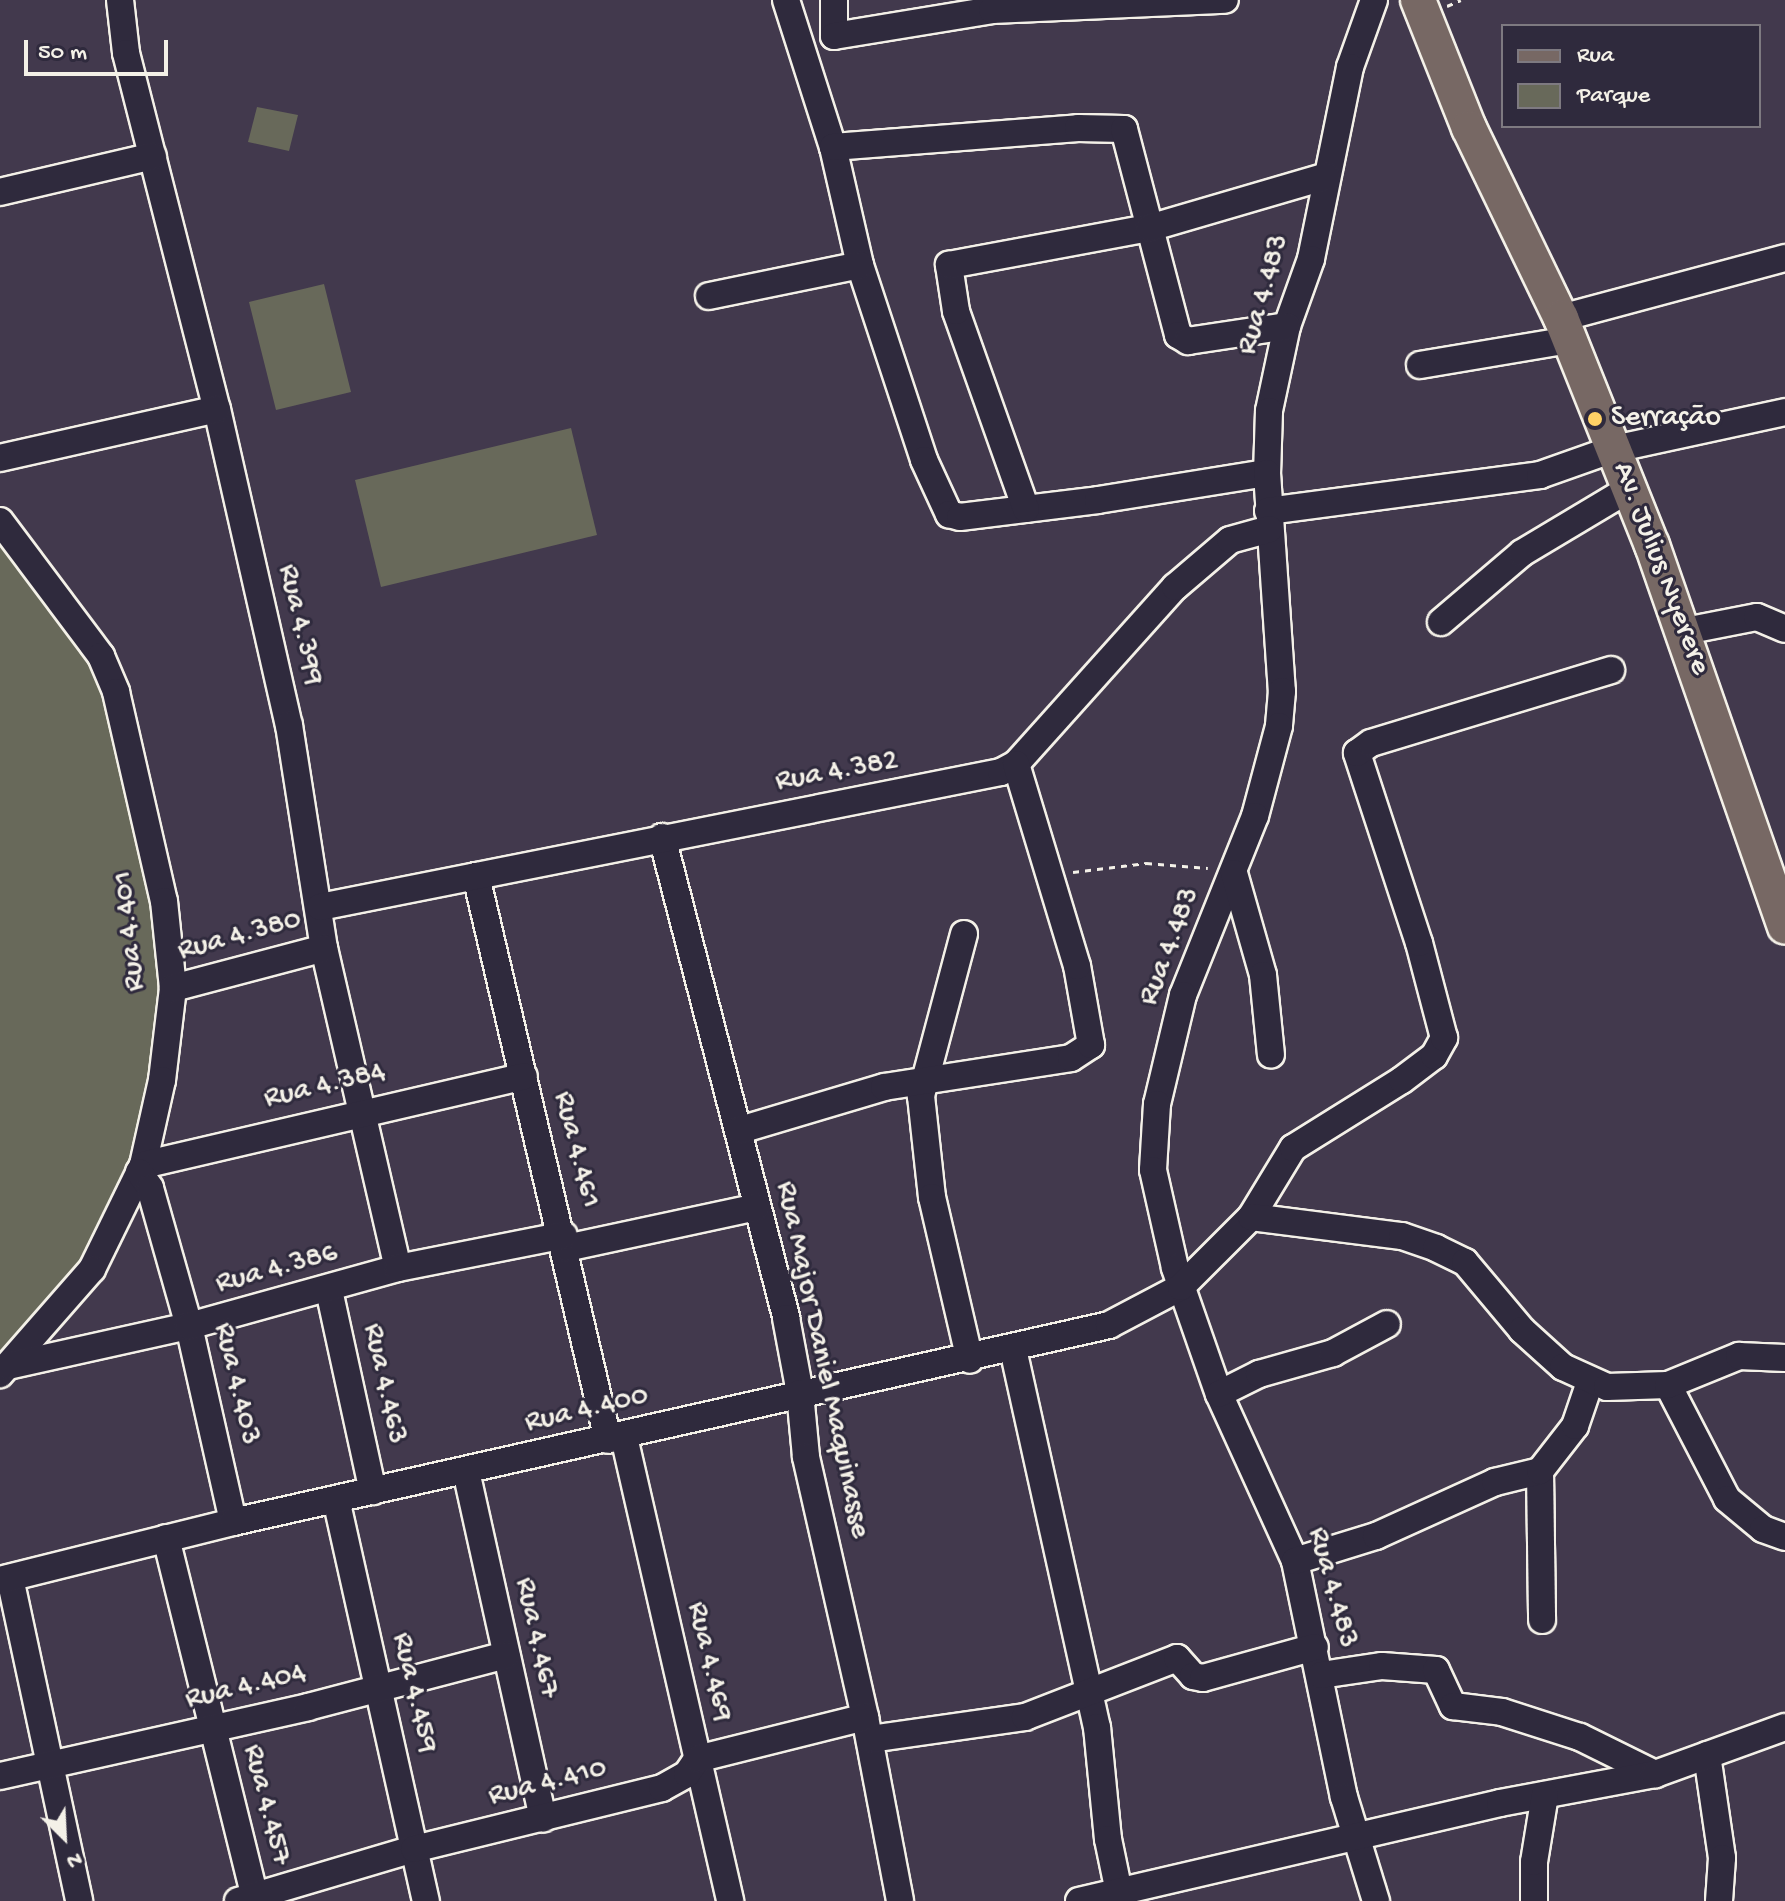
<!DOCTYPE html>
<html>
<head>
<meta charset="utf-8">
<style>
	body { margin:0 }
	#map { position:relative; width:1785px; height:1901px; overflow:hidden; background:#42394d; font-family:"Gochi Hand",sans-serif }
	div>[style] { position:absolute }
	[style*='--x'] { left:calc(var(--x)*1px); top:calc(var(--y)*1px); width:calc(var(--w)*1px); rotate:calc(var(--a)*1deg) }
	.green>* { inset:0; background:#68695a }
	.path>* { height:3px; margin-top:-1.5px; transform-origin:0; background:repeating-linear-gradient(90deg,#f4f1e8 0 6px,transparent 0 12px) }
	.roads { filter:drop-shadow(2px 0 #f4f1e8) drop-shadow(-2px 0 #f4f1e8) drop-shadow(0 2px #f4f1e8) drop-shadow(0 -2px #f4f1e8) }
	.minor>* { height:26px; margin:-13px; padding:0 13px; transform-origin:13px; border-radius:13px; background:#2f2a3d }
	.major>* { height:34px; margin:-17px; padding:0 17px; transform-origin:17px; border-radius:17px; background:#776864 }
	.dots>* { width:22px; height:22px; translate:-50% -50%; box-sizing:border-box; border:4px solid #2f2a3d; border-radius:50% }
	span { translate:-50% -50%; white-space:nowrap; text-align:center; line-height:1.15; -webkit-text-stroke:6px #2f2a3d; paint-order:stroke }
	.street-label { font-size:30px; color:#f4f1e8 }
	.poi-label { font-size:30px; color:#f4f1e8 }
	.left { translate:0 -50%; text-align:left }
	.legend { position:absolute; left:1501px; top:24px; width:260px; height:104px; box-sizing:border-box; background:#2f2a3d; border:2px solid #7e7a81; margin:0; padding:10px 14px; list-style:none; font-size:24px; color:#f4f1e8 }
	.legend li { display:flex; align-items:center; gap:16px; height:40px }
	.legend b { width:40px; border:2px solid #7e7a81 }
	.north { position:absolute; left:24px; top:1797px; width:80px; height:80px; -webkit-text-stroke:6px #2f2a3d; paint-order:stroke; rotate:156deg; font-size:22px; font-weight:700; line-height:32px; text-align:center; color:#f4f1e8 }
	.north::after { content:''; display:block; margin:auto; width:28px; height:36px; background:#f4f1e8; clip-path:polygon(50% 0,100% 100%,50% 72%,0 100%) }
	.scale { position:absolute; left:24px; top:40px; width:144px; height:36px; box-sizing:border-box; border:4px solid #f4f1e8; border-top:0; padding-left:10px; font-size:24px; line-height:28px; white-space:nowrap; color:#f4f1e8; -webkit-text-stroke:6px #2f2a3d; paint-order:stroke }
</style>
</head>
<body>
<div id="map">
	<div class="green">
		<div style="clip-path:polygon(257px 107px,298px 115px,289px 151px,248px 142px)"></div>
		<div style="clip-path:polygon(324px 284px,351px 392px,276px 410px,249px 302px)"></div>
		<div style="clip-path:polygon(571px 428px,597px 535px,381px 587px,355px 480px)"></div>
		<div style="clip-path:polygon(0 536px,101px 656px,172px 971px,155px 1111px,104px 1249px,0 1358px)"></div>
	</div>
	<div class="path">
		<div style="--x:1447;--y:6;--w:15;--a:-23"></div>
		<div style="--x:1073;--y:872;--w:74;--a:-7"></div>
		<div style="--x:1146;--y:863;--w:62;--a:4.6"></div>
	</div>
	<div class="roads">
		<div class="minor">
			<div style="--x:120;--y:0;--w:53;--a:83.5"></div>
			<div style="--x:126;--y:53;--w:367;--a:75.7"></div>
			<div style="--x:217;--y:409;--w:324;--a:77.2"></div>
			<div style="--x:289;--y:725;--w:226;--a:81.1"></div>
			<div style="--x:324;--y:948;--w:328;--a:77"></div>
			<div style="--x:786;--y:0;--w:154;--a:72.3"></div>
			<div style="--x:833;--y:147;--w:121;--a:77.1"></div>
			<div style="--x:860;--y:265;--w:205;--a:71.8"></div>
			<div style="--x:924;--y:460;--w:60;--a:65.2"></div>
			<div style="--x:949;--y:514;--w:11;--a:15"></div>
			<div style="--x:960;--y:517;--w:139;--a:-7"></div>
			<div style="--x:1098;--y:500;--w:171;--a:-9.1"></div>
			<div style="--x:834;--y:0;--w:36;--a:90"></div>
			<div style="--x:834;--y:36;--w:160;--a:-9.3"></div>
			<div style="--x:992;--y:10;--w:233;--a:-2.5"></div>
			<div style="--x:1374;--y:0;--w:71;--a:109.7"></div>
			<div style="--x:1350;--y:67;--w:196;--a:101.5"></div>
			<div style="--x:1311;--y:259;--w:71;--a:109.7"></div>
			<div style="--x:1287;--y:326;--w:87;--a:102"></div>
			<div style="--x:1269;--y:411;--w:62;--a:91.8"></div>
			<div style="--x:1267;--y:473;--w:219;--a:86.1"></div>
			<div style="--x:1282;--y:691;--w:35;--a:95"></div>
			<div style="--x:1279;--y:726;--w:93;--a:104.9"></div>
			<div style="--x:1255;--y:816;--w:193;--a:111.9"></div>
			<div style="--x:1183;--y:995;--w:112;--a:103.4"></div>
			<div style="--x:1157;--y:1104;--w:66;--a:93.5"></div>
			<div style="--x:1153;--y:1170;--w:100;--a:77.3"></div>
			<div style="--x:1175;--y:1268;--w:133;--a:70.8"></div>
			<div style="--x:1219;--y:1394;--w:183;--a:65.5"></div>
			<div style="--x:1295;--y:1561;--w:241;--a:78.3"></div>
			<div style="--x:1344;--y:1797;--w:109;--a:72.9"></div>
			<div style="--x:833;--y:147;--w:246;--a:-4.4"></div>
			<div style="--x:1078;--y:128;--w:46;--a:1.2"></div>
			<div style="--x:1124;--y:129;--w:213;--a:75.3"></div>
			<div style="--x:1178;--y:335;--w:12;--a:31"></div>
			<div style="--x:1188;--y:341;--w:100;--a:-8.6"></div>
			<div style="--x:0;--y:192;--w:157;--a:-13.2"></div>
			<div style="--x:709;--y:296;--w:154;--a:-11.6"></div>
			<div style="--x:1561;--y:318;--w:232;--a:-15"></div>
			<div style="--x:1420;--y:365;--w:152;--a:-9.5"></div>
			<div style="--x:0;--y:458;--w:222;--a:-12.7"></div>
			<div style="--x:1026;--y:509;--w:210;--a:-109.5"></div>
			<div style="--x:956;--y:311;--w:47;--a:-98.7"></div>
			<div style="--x:949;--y:265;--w:203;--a:-10.5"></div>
			<div style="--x:1149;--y:228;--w:185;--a:-16.3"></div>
			<div style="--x:1268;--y:511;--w:274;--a:-7.5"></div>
			<div style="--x:1540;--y:475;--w:78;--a:-19.4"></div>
			<div style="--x:1614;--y:449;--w:175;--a:-12.2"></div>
			<div style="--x:0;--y:521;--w:169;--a:53.2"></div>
			<div style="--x:101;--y:656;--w:39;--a:67"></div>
			<div style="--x:116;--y:692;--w:214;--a:77.1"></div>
			<div style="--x:164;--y:901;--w:87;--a:84.1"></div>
			<div style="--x:173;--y:988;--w:93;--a:96.8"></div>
			<div style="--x:162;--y:1080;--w:87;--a:102.6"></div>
			<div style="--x:143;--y:1165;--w:116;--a:116.1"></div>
			<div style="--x:92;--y:1269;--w:140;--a:131.2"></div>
			<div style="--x:1441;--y:622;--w:106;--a:-40.4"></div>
			<div style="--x:1522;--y:553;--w:125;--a:-30.9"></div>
			<div style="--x:1685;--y:631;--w:73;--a:-11"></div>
			<div style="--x:1757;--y:617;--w:30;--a:23"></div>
			<div style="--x:662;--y:837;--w:497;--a:75.5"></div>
			<div style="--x:786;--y:1318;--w:76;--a:79.4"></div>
			<div style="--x:800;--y:1393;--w:64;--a:84.6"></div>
			<div style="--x:806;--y:1457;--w:267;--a:77.2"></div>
			<div style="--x:865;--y:1717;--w:187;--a:79.2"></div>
			<div style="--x:1234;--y:873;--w:106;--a:74.1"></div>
			<div style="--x:1263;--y:975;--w:80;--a:84.3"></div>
			<div style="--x:476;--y:876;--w:579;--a:76.83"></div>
			<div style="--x:320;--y:907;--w:694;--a:-11.21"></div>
			<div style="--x:1001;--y:772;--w:17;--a:-28"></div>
			<div style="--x:1016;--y:764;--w:238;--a:-48.1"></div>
			<div style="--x:1175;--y:587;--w:72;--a:-40.5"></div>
			<div style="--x:1230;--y:540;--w:41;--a:-15.4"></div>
			<div style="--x:964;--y:934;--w:168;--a:104.9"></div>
			<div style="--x:921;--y:1096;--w:102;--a:83.8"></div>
			<div style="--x:932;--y:1197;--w:167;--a:76.9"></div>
			<div style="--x:173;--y:988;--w:156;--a:-14.8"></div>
			<div style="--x:740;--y:1130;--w:150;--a:-16.6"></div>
			<div style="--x:884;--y:1087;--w:189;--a:-8.8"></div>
			<div style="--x:1071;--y:1058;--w:24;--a:-33"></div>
			<div style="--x:1091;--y:1045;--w:80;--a:-100"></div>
			<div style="--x:1077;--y:966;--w:211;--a:-106.8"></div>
			<div style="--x:143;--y:1165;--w:391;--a:-13.1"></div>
			<div style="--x:139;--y:1172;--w:19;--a:55"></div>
			<div style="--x:150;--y:1188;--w:143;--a:74.2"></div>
			<div style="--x:189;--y:1326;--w:201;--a:77.3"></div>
			<div style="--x:1251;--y:1217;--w:81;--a:-58.7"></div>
			<div style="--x:1293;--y:1148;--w:128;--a:-32"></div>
			<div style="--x:1402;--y:1080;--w:40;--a:-37"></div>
			<div style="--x:1434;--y:1056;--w:21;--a:-61"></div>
			<div style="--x:1444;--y:1038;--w:98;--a:-104.7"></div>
			<div style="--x:1419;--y:943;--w:200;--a:-108.1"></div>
			<div style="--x:1357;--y:753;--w:17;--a:-36"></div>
			<div style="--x:1371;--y:743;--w:251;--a:-16.9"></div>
			<div style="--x:566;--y:1248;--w:195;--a:-12.1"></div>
			<div style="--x:329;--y:1290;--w:206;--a:77.7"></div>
			<div style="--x:1013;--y:1349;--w:387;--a:77.5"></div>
			<div style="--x:1097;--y:1727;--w:113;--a:84.4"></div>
			<div style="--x:1108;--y:1839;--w:54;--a:78.3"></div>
			<div style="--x:8;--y:1366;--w:185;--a:-12.5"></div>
			<div style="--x:189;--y:1326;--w:217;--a:-15.5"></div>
			<div style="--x:398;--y:1268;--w:169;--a:-11.2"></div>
			<div style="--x:1668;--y:1385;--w:128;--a:62.6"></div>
			<div style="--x:1727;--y:1499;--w:47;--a:39.8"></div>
			<div style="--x:1763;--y:1529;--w:23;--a:20"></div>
			<div style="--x:1219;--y:1394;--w:45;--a:-26.6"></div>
			<div style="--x:1259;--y:1374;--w:77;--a:-15.8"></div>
			<div style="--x:1333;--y:1353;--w:61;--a:-28.2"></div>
			<div style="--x:624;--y:1437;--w:476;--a:77.1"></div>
			<div style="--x:466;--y:1471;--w:356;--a:77.5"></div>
			<div style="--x:1540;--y:1471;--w:149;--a:89.2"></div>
			<div style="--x:336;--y:1499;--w:412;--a:77.4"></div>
			<div style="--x:166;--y:1538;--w:374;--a:76.1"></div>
			<div style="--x:1295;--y:1561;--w:85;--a:-17.2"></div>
			<div style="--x:1376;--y:1536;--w:131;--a:-24.4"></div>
			<div style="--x:1495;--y:1482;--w:46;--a:-13.7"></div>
			<div style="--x:1540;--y:1471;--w:57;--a:-52.1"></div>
			<div style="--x:1575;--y:1426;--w:46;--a:-71.2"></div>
			<div style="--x:10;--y:1578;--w:330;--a:77.9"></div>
			<div style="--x:0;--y:1580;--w:240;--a:-14"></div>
			<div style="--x:233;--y:1522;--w:898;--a:-12.67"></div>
			<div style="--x:1109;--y:1325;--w:81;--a:-27.8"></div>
			<div style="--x:1181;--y:1287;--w:99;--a:-45"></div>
			<div style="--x:1251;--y:1217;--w:152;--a:7.2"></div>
			<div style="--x:1402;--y:1236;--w:36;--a:19"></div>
			<div style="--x:1436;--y:1248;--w:32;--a:26"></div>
			<div style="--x:1465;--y:1262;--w:89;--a:50"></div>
			<div style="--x:1522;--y:1330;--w:55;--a:42.1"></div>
			<div style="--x:1563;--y:1367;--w:48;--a:24.4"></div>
			<div style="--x:1607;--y:1387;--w:61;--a:-1.9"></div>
			<div style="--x:1668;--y:1385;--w:77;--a:-22.2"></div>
			<div style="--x:1739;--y:1356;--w:46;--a:2.5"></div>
			<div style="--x:1321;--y:1675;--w:62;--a:-8.4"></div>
			<div style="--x:1382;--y:1666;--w:54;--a:4.2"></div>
			<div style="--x:1436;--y:1670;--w:40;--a:65"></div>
			<div style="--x:1453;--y:1706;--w:49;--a:7"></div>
			<div style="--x:1502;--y:1712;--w:82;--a:17.8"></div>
			<div style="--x:1580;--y:1737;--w:84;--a:26.3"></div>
			<div style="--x:870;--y:1739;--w:157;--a:-8.1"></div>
			<div style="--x:1025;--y:1717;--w:163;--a:-21.2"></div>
			<div style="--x:1177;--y:1658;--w:24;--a:48"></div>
			<div style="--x:1193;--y:1676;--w:10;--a:11"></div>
			<div style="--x:1203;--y:1678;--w:116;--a:-15.5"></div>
			<div style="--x:1707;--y:1755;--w:104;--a:81.7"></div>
			<div style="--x:1722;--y:1858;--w:43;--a:94"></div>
			<div style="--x:0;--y:1776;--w:316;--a:-12.6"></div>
			<div style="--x:308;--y:1707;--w:205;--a:-14.7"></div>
			<div style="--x:238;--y:1901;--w:184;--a:-16.5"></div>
			<div style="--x:414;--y:1849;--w:255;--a:-13.8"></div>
			<div style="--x:662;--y:1788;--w:29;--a:-29"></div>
			<div style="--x:687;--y:1774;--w:18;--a:-56"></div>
			<div style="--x:697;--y:1759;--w:173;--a:-14"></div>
			<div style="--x:1079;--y:1901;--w:432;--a:-13.1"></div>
			<div style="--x:1500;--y:1803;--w:158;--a:-10.6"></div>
			<div style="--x:1655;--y:1774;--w:138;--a:-19.9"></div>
			<div style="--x:1534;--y:1901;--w:39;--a:-90"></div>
			<div style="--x:1534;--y:1862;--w:68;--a:-80.7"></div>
		</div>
		<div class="major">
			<div style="--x:1418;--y:0;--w:138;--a:68.3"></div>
			<div style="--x:1469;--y:128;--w:211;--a:64.2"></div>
			<div style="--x:1561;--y:318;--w:245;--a:68.2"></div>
			<div style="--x:1652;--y:545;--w:404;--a:70.8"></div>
		</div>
	</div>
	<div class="dots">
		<div style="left:1595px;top:419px;background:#ffd166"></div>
	</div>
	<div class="street-label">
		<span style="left:1265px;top:295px;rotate:-74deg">Rua 4.483</span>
		<span style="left:1660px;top:569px;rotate:69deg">Av. Julius Nyerere</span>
		<span style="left:299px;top:625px;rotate:77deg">Rua 4.399</span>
		<span style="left:837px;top:773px;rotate:-10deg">Rua 4.382</span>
		<span style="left:131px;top:931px;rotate:-96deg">Rua 4.401</span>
		<span style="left:240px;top:937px;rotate:-15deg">Rua 4.380</span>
		<span style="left:1171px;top:947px;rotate:-69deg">Rua 4.483</span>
		<span style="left:325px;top:1087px;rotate:-13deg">Rua 4.384</span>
		<span style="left:575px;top:1150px;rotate:76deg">Rua 4.461</span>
		<span style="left:277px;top:1270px;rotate:-15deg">Rua 4.386</span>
		<span style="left:821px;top:1360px;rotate:78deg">Rua Major Daniel Maquinasse</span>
		<span style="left:235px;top:1384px;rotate:77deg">Rua 4.403</span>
		<span style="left:383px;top:1384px;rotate:78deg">Rua 4.463</span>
		<span style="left:587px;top:1411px;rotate:-13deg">Rua 4.400</span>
		<span style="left:1331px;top:1588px;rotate:75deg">Rua 4.483</span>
		<span style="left:535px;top:1638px;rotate:78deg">Rua 4.467</span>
		<span style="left:708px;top:1662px;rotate:77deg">Rua 4.469</span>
		<span style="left:246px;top:1688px;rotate:-13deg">Rua 4.404</span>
		<span style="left:413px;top:1693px;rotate:77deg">Rua 4.459</span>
		<span style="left:548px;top:1784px;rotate:-14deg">Rua 4.410</span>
		<span style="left:265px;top:1805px;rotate:76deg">Rua 4.457</span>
	</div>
	<div class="poi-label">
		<span class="left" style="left:1611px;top:419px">Serração</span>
	</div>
	<ul class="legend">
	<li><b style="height:10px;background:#776864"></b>Rua</li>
	<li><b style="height:22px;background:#68695a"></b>Parque</li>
	</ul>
	<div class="north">N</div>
	<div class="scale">50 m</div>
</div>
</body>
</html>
